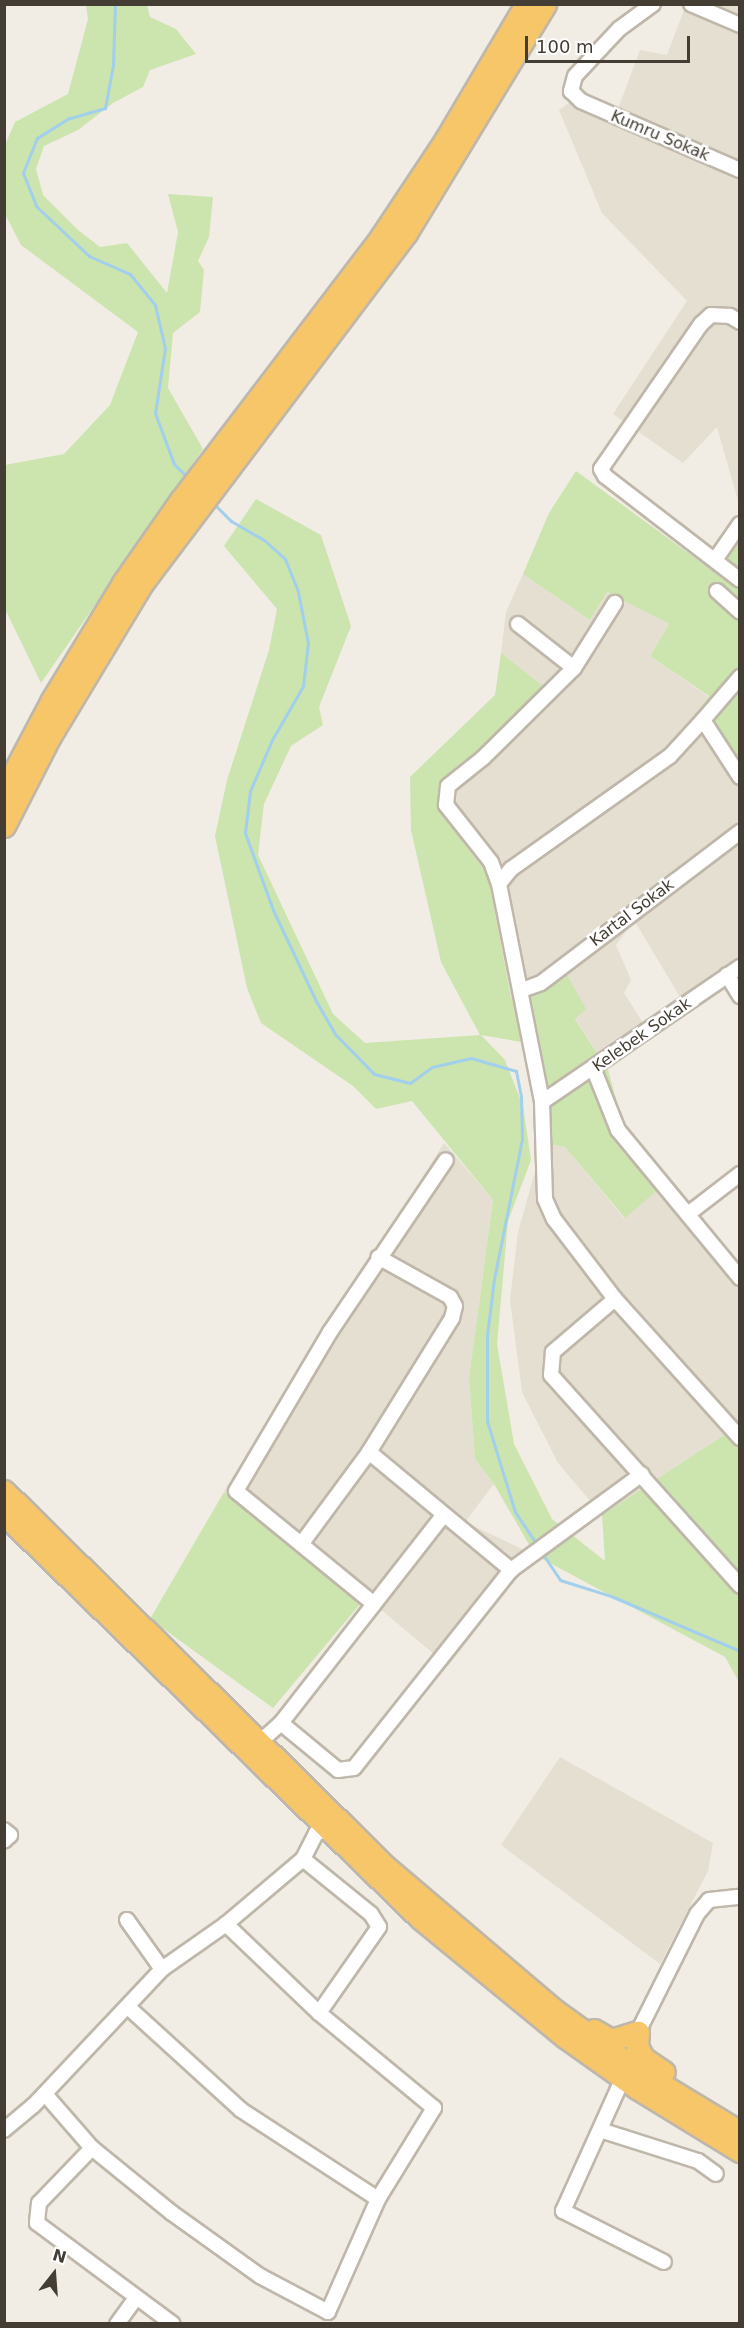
<!DOCTYPE html>
<html>
<head>
<meta charset="utf-8">
<style>
	body { margin:0 }
	#map { position:relative; width:744px; height:2328px; overflow:hidden; background:#f1ede4; font-family:"DejaVu Sans",sans-serif }
	div>[style] { position:absolute }
	[style*='--x'] { left:calc(var(--x)*1px); top:calc(var(--y)*1px); width:calc(var(--w)*1px); rotate:calc(var(--a)*1deg) }
	.residential>* { inset:0; background:#e5dfd2 }
	.green>* { inset:0; background:#cce4ae }
	.stream>* { height:3px; margin:-1.5px; padding:0 1.5px; transform-origin:1.5px; border-radius:1.5px; background:#a2cfec }
	.roads { filter:drop-shadow(2px 0 #bfb7aa) drop-shadow(-2px 0 #bfb7aa) drop-shadow(0 2px #bfb7aa) drop-shadow(0 -2px #bfb7aa) }
	.minor>* { height:14px; margin:-7px; padding:0 7px; transform-origin:7px; border-radius:7px; background:#fff }
	.highway>* { height:21px; margin:-10.5px; padding:0 10.5px; transform-origin:10.5px; border-radius:10.5px; background:#f7c669 }
	span { translate:-50% -50%; white-space:nowrap; text-align:center; line-height:1.15; -webkit-text-stroke:5px #fff; paint-order:stroke }
	.street-label { font-size:16px; color:#433d34 }
	.frame { position:absolute; inset:0; border:6px solid #433d34; pointer-events:none }
	.north { position:absolute; left:24px; top:2244px; width:60px; height:60px; -webkit-text-stroke:4px #fff; paint-order:stroke; rotate:17deg; font-size:16px; font-weight:700; line-height:24px; text-align:center; color:#433d34 }
	.north::after { content:''; display:block; margin:auto; width:21px; height:27px; background:#433d34; clip-path:polygon(50% 0,100% 100%,50% 72%,0 100%) }
	.scale { position:absolute; left:525px; top:36px; width:165px; height:27px; box-sizing:border-box; border:3px solid #433d34; border-top:0; padding-left:8px; font-size:18px; line-height:21px; white-space:nowrap; color:#433d34; -webkit-text-stroke:4px #fff; paint-order:stroke }
</style>
</head>
<body>
<div id="map">
	<div class="residential">
		<div style="clip-path:polygon(686px 5px,739px 5px,739px 504px,717px 427px,683px 463px,613px 414px,687px 301px,602px 213px,559px 110px,583px 93px,618px 109px,640px 50px,667px 55px)"></div>
		<div style="clip-path:polygon(523px 574px,590px 620px,607px 592px,669px 624px,650px 656px,709px 697px,701px 708px,739px 761px,739px 976px,689px 1012px,634px 920px,616px 945px,631px 980px,624px 993px,653px 1038px,608px 1070px,575px 1018px,511px 999px,488px 875px,453px 829px,438px 793px,543px 686px,501px 653px,506px 612px)"></div>
		<div style="clip-path:polygon(444px 1143px,493px 1200px,469px 1378px,475px 1459px,494px 1484px,465px 1522px,535px 1555px,448px 1666px,366px 1597px,224px 1492px)"></div>
		<div style="clip-path:polygon(543px 1143px,565px 1147px,624px 1218px,667px 1182px,739px 1271px,739px 1429px,721px 1437px,602px 1515px,558px 1463px,522px 1392px,510px 1300px,518px 1232px)"></div>
		<div style="clip-path:polygon(560px 1757px,713px 1843px,708px 1871px,660px 1964px,501px 1845px)"></div>
	</div>
	<div class="green">
		<div style="clip-path:polygon(86px 5px,147px 5px,150px 17px,176px 29px,196px 54px,150px 70px,143px 87px,113px 103px,78px 130px,44px 146px,36px 169px,43px 195px,78px 230px,100px 247px,127px 243px,167px 293px,178px 232px,168px 194px,213px 197px,209px 237px,198px 261px,204px 270px,200px 312px,173px 333px,168px 388px,203px 449px,41px 683px,5px 609px,5px 465px,64px 454px,110px 405px,138px 332px,21px 245px,5px 214px,5px 145px,15px 122px,68px 94px,88px 19px)"></div>
		<div style="clip-path:polygon(576px 471px,713px 571px,739px 539px,739px 761px,701px 707px,709px 696px,650px 656px,669px 624px,607px 592px,590px 620px,523px 574px,549px 513px)"></div>
		<div style="clip-path:polygon(256px 499px,321px 535px,351px 626px,319px 707px,323px 725px,291px 746px,264px 804px,258px 855px,333px 1014px,365px 1043px,480px 1035px,441px 962px,411px 830px,410px 777px,495px 695px,501px 653px,543px 686px,438px 793px,453px 829px,488px 875px,511px 999px,566px 973px,586px 1009px,575px 1019px,608px 1070px,625px 1131px,667px 1182px,625px 1218px,565px 1147px,543px 1143px,527px 1043px,481px 1035px,505px 1060px,523px 1106px,531px 1160px,508px 1221px,497px 1344px,514px 1444px,552px 1519px,605px 1561px,602px 1515px,721px 1437px,738px 1430px,739px 1682px,725px 1657px,535px 1555px,494px 1484px,475px 1459px,469px 1378px,493px 1200px,412px 1101px,376px 1109px,353px 1086px,261px 1023px,247px 988px,215px 836px,227px 780px,269px 650px,277px 609px,224px 546px)"></div>
		<div style="clip-path:polygon(224px 1492px,366px 1597px,273px 1708px,150px 1619px)"></div>
	</div>
	<div class="stream">
		<div style="--x:115;--y:4;--w:61;--a:91.9"></div>
		<div style="--x:113;--y:65;--w:44;--a:100.5"></div>
		<div style="--x:105;--y:108;--w:37;--a:164"></div>
		<div style="--x:69;--y:118;--w:38;--a:148"></div>
		<div style="--x:37;--y:138;--w:38;--a:112"></div>
		<div style="--x:23;--y:173;--w:35;--a:68"></div>
		<div style="--x:36;--y:206;--w:73;--a:43.3"></div>
		<div style="--x:89;--y:256;--w:45;--a:23.7"></div>
		<div style="--x:130;--y:274;--w:40;--a:51"></div>
		<div style="--x:155;--y:305;--w:44;--a:76.9"></div>
		<div style="--x:165;--y:348;--w:66;--a:98.7"></div>
		<div style="--x:155;--y:413;--w:54;--a:69.6"></div>
		<div style="--x:174;--y:464;--w:20;--a:45"></div>
		<div style="--x:212;--y:502;--w:27;--a:45"></div>
		<div style="--x:231;--y:521;--w:38;--a:30"></div>
		<div style="--x:264;--y:540;--w:28;--a:42"></div>
		<div style="--x:285;--y:559;--w:35;--a:68"></div>
		<div style="--x:298;--y:592;--w:52;--a:78.9"></div>
		<div style="--x:308;--y:643;--w:43;--a:96.6"></div>
		<div style="--x:303;--y:686;--w:62;--a:119.9"></div>
		<div style="--x:272;--y:740;--w:56;--a:113.3"></div>
		<div style="--x:250;--y:791;--w:42;--a:96.8"></div>
		<div style="--x:245;--y:833;--w:82;--a:70"></div>
		<div style="--x:273;--y:910;--w:101;--a:64.7"></div>
		<div style="--x:316;--y:1001;--w:39;--a:60"></div>
		<div style="--x:336;--y:1035;--w:54;--a:45.7"></div>
		<div style="--x:374;--y:1074;--w:37;--a:14"></div>
		<div style="--x:410;--y:1083;--w:27;--a:-36"></div>
		<div style="--x:432;--y:1067;--w:40;--a:-13"></div>
		<div style="--x:471;--y:1058;--w:47;--a:16.1"></div>
		<div style="--x:516;--y:1071;--w:25;--a:79"></div>
		<div style="--x:521;--y:1096;--w:43;--a:88.7"></div>
		<div style="--x:522;--y:1139;--w:143;--a:101.3"></div>
		<div style="--x:494;--y:1279;--w:56;--a:97.1"></div>
		<div style="--x:487;--y:1335;--w:86;--a:90"></div>
		<div style="--x:487;--y:1421;--w:95;--a:72.9"></div>
		<div style="--x:515;--y:1512;--w:40;--a:56"></div>
		<div style="--x:542;--y:1553;--w:32;--a:56"></div>
		<div style="--x:560;--y:1580;--w:53;--a:17.4"></div>
		<div style="--x:611;--y:1596;--w:140;--a:23.1"></div>
	</div>
	<div class="roads">
		<div class="minor">
			<div style="--x:653;--y:4;--w:42;--a:143.7"></div>
			<div style="--x:619;--y:29;--w:64;--a:133.1"></div>
			<div style="--x:575;--y:76;--w:16;--a:105"></div>
			<div style="--x:571;--y:91;--w:14;--a:45"></div>
			<div style="--x:581;--y:101;--w:173;--a:23.5"></div>
			<div style="--x:691;--y:4;--w:53;--a:23.2"></div>
			<div style="--x:740;--y:322;--w:12;--a:-149"></div>
			<div style="--x:730;--y:316;--w:19;--a:-177"></div>
			<div style="--x:711;--y:315;--w:13;--a:138"></div>
			<div style="--x:701;--y:324;--w:176;--a:124.6"></div>
			<div style="--x:601;--y:469;--w:8;--a:60"></div>
			<div style="--x:605;--y:476;--w:170;--a:37.6"></div>
			<div style="--x:715;--y:560;--w:44;--a:-55.2"></div>
			<div style="--x:717;--y:591;--w:31;--a:42"></div>
			<div style="--x:518;--y:624;--w:71;--a:38.2"></div>
			<div style="--x:703;--y:720;--w:57;--a:-49.3"></div>
			<div style="--x:740;--y:777;--w:68;--a:-123"></div>
			<div style="--x:703;--y:720;--w:49;--a:132.5"></div>
			<div style="--x:670;--y:756;--w:195;--a:144.6"></div>
			<div style="--x:511;--y:869;--w:19;--a:129"></div>
			<div style="--x:499;--y:884;--w:222;--a:78.8"></div>
			<div style="--x:542;--y:1102;--w:97;--a:88.2"></div>
			<div style="--x:545;--y:1199;--w:22;--a:66"></div>
			<div style="--x:554;--y:1219;--w:101;--a:52.7"></div>
			<div style="--x:615;--y:1299;--w:187;--a:48"></div>
			<div style="--x:499;--y:884;--w:23;--a:-110"></div>
			<div style="--x:491;--y:862;--w:73;--a:-128.3"></div>
			<div style="--x:446;--y:805;--w:19;--a:-84"></div>
			<div style="--x:448;--y:786;--w:45;--a:-38.7"></div>
			<div style="--x:483;--y:758;--w:128;--a:-44.7"></div>
			<div style="--x:574;--y:668;--w:77;--a:-57.8"></div>
			<div style="--x:727;--y:975;--w:25;--a:58"></div>
			<div style="--x:522;--y:990;--w:20;--a:-20"></div>
			<div style="--x:541;--y:983;--w:250;--a:-37.2"></div>
			<div style="--x:594;--y:1070;--w:65;--a:68.2"></div>
			<div style="--x:618;--y:1130;--w:192;--a:50.5"></div>
			<div style="--x:542;--y:1102;--w:240;--a:-34.3"></div>
			<div style="--x:688;--y:1214;--w:66;--a:-37.6"></div>
			<div style="--x:615;--y:1299;--w:82;--a:139.5"></div>
			<div style="--x:553;--y:1352;--w:23;--a:95"></div>
			<div style="--x:551;--y:1375;--w:283;--a:48.1"></div>
			<div style="--x:369;--y:1452;--w:185;--a:39.7"></div>
			<div style="--x:302;--y:1543;--w:113;--a:-53.6"></div>
			<div style="--x:369;--y:1452;--w:158;--a:-58.2"></div>
			<div style="--x:452;--y:1318;--w:12;--a:-76"></div>
			<div style="--x:455;--y:1306;--w:10;--a:-119"></div>
			<div style="--x:450;--y:1297;--w:82;--a:-150.9"></div>
			<div style="--x:374;--y:1604;--w:178;--a:-140.7"></div>
			<div style="--x:236;--y:1491;--w:185;--a:-59.4"></div>
			<div style="--x:330;--y:1332;--w:207;--a:-56"></div>
			<div style="--x:281;--y:1723;--w:74;--a:39.5"></div>
			<div style="--x:338;--y:1770;--w:16;--a:-7"></div>
			<div style="--x:354;--y:1768;--w:253;--a:-51.6"></div>
			<div style="--x:511;--y:1570;--w:162;--a:-36.2"></div>
			<div style="--x:261;--y:1741;--w:27;--a:-42"></div>
			<div style="--x:281;--y:1723;--w:261;--a:-52"></div>
			<div style="--x:4;--y:1830;--w:8;--a:40"></div>
			<div style="--x:10;--y:1835;--w:8;--a:135"></div>
			<div style="--x:303;--y:1859;--w:87;--a:39"></div>
			<div style="--x:371;--y:1914;--w:15;--a:58"></div>
			<div style="--x:379;--y:1927;--w:105;--a:124.9"></div>
			<div style="--x:127;--y:1920;--w:60;--a:54.5"></div>
			<div style="--x:128;--y:2007;--w:153;--a:42.3"></div>
			<div style="--x:241;--y:2110;--w:163;--a:33"></div>
			<div style="--x:638;--y:2032;--w:132;--a:-63.4"></div>
			<div style="--x:697;--y:1914;--w:18;--a:-49"></div>
			<div style="--x:709;--y:1900;--w:31;--a:-6"></div>
			<div style="--x:623;--y:2078;--w:146;--a:114.3"></div>
			<div style="--x:563;--y:2211;--w:113;--a:26.8"></div>
			<div style="--x:45;--y:2094;--w:72;--a:49"></div>
			<div style="--x:92;--y:2148;--w:103;--a:39.1"></div>
			<div style="--x:172;--y:2213;--w:108;--a:35.6"></div>
			<div style="--x:260;--y:2276;--w:77;--a:27.9"></div>
			<div style="--x:328;--y:2312;--w:124;--a:-66.1"></div>
			<div style="--x:378;--y:2199;--w:107;--a:-58.4"></div>
			<div style="--x:434;--y:2108;--w:149;--a:-140.4"></div>
			<div style="--x:319;--y:2013;--w:129;--a:-136.3"></div>
			<div style="--x:4;--y:2130;--w:38;--a:-40"></div>
			<div style="--x:33;--y:2106;--w:188;--a:-46.7"></div>
			<div style="--x:162;--y:1969;--w:78;--a:-35.1"></div>
			<div style="--x:226;--y:1924;--w:101;--a:-40.2"></div>
			<div style="--x:303;--y:1859;--w:29;--a:-63"></div>
			<div style="--x:316;--y:1833;--w:11;--a:-15"></div>
			<div style="--x:600;--y:2130;--w:103;--a:17.6"></div>
			<div style="--x:698;--y:2161;--w:22;--a:36"></div>
			<div style="--x:92;--y:2148;--w:76;--a:133.9"></div>
			<div style="--x:39;--y:2203;--w:20;--a:96"></div>
			<div style="--x:37;--y:2223;--w:169;--a:36.6"></div>
			<div style="--x:117;--y:2324;--w:32;--a:-54"></div>
		</div>
		<div class="highway">
			<div style="--x:4;--y:791;--w:103;--a:-62.2"></div>
			<div style="--x:52;--y:700;--w:137;--a:-58.7"></div>
			<div style="--x:123;--y:583;--w:101;--a:-55.1"></div>
			<div style="--x:181;--y:500;--w:330;--a:-52.7"></div>
			<div style="--x:381;--y:237;--w:118;--a:-56.4"></div>
			<div style="--x:446;--y:139;--w:157;--a:-59.3"></div>
			<div style="--x:4;--y:826;--w:101;--a:-62.9"></div>
			<div style="--x:50;--y:736;--w:180;--a:-58.9"></div>
			<div style="--x:143;--y:582;--w:437;--a:-53"></div>
			<div style="--x:406;--y:233;--w:268;--a:-58.7"></div>
			<div style="--x:4;--y:1491;--w:536;--a:44.55"></div>
			<div style="--x:386;--y:1867;--w:221;--a:40.4"></div>
			<div style="--x:554;--y:2010;--w:101;--a:35.7"></div>
			<div style="--x:636;--y:2069;--w:122;--a:31.2"></div>
			<div style="--x:4;--y:1514;--w:580;--a:44.16"></div>
			<div style="--x:420;--y:1918;--w:188;--a:39.4"></div>
			<div style="--x:565;--y:2037;--w:88;--a:35.3"></div>
			<div style="--x:637;--y:2088;--w:121;--a:31.5"></div>
			<div style="--x:594;--y:2030;--w:20;--a:30"></div>
			<div style="--x:611;--y:2040;--w:28;--a:-17"></div>
			<div style="--x:638;--y:2032;--w:14;--a:94"></div>
			<div style="--x:637;--y:2046;--w:13;--a:63"></div>
			<div style="--x:643;--y:2058;--w:25;--a:34"></div>
		</div>
	</div>
	<div class="street-label">
		<span style="left:660px;top:136px;rotate:23deg">Kumru Sokak</span>
		<span style="left:632px;top:913px;rotate:-37deg">Kartal Sokak</span>
		<span style="left:642px;top:1035px;rotate:-35deg">Kelebek Sokak</span>
	</div>
	<div class="frame"></div>
	<div class="north">N</div>
	<div class="scale">100 m</div>
</div>
</body>
</html>
